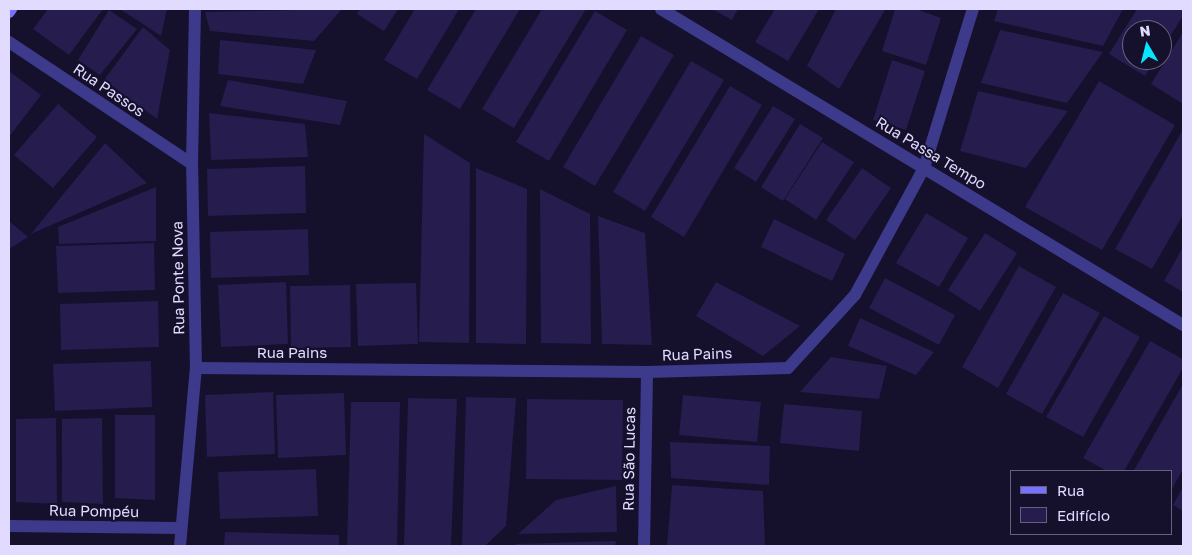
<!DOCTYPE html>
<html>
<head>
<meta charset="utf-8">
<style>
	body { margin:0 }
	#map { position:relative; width:1192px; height:555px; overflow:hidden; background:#15102c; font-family:"Golos Text",sans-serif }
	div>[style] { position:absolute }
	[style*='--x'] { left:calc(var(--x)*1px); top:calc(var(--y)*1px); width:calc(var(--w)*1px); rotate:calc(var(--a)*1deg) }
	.building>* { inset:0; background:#261c4e }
	.minor>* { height:12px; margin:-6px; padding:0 6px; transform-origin:6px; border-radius:6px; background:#3d3a8c }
	.secondary>* { height:12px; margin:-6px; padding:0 6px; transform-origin:6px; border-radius:6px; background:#7672ff }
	span { translate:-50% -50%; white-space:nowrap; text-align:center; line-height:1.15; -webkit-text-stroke:4px #15102c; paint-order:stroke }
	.street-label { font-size:15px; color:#e0dbff }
	.frame { position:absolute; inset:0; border:10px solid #e0dbff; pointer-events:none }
	.legend { position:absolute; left:1010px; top:470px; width:162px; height:65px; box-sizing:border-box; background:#15102c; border:1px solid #666180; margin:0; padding:6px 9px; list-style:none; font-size:15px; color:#e0dbff }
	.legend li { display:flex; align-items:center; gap:10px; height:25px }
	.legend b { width:25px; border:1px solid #666180 }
	.north { position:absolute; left:1122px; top:20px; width:50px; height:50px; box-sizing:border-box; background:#15102c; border:1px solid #666180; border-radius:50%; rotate:352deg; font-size:14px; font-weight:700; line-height:20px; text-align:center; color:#e0dbff }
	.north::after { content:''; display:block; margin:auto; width:18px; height:22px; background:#07e5ff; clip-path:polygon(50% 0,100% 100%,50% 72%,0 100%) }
</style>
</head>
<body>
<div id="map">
	<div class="building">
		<div style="clip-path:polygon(48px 9px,103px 9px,69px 55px,33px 29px)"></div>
		<div style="clip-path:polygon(120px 9px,167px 9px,161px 36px)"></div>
		<div style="clip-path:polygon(342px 9px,314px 41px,210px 31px,205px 12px)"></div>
		<div style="clip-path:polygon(360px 9px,398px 9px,384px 31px,357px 14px)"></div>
		<div style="clip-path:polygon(415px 9px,459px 9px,417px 79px,384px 60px)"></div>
		<div style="clip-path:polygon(476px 9px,520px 9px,460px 109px,427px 90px)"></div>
		<div style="clip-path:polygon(542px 9px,586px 9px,514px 128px,482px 109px)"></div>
		<div style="clip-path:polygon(712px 9px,738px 9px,732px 20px)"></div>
		<div style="clip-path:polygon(775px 9px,819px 9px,788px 61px,755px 42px)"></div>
		<div style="clip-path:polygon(836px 9px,885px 10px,839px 89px,807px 66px)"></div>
		<div style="clip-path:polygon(895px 9px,916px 9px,941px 18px,926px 65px,882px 51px)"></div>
		<div style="clip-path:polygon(998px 9px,1123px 9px,1103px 46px,994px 21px)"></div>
		<div style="clip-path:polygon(1137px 9px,1183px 9px,1183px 16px,1162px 49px,1162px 30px,1132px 30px,1132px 60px,1155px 60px,1145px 76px,1109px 54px)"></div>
		<div style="clip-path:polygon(109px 10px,137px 29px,100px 75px,78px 60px)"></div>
		<div style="clip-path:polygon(595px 11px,627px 30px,549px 161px,516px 142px)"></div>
		<div style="clip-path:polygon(143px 27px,170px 50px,157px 119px,104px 80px)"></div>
		<div style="clip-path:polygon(1000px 30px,1103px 52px,1067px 103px,981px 83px)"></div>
		<div style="clip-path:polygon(1183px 32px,1183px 104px,1151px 84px)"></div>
		<div style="clip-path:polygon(641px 36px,674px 55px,595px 186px,563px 167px)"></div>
		<div style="clip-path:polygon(220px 40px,316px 50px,303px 84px,218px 74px)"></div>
		<div style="clip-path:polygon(892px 60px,925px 71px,906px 130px,873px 120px)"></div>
		<div style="clip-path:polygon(691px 61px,724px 80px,645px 211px,613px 192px)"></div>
		<div style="clip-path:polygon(9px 71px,41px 95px,9px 137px)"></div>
		<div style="clip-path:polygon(228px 80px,347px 101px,340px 125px,220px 106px)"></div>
		<div style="clip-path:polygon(1099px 81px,1175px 125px,1102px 250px,1025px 207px)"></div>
		<div style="clip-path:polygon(730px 86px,762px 105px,684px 237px,651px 217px)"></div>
		<div style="clip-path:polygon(978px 91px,1068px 111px,1026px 168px,960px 151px)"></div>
		<div style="clip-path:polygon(58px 104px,97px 137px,53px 188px,14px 155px)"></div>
		<div style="clip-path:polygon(773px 106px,795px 119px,756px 182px,734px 168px)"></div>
		<div style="clip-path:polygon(209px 113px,305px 124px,308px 157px,211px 160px)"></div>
		<div style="clip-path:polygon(800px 124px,823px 138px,783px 201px,761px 187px)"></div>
		<div style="clip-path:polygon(1182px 131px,1183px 215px,1152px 269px,1115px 249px)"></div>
		<div style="clip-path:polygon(424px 134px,470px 163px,469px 343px,419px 342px)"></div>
		<div style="clip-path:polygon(822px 142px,854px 162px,816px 220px,785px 199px)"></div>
		<div style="clip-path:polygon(105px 143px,147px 183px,31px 234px)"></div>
		<div style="clip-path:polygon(305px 166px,306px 213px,208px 216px,207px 169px)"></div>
		<div style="clip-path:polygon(476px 168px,527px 189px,526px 344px,476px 343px)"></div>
		<div style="clip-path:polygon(862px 168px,891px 188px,855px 240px,826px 220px)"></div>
		<div style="clip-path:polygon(156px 187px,156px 241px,59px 244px,58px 227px)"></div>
		<div style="clip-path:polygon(540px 189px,590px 214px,591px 344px,541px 343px)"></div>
		<div style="clip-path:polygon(926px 213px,968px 238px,939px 287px,896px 263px)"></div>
		<div style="clip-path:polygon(598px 216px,645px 233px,652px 345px,602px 344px)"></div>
		<div style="clip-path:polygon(774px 219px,845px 254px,832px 281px,761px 247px)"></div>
		<div style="clip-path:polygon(9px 221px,28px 237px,9px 249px)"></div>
		<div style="clip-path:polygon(308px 229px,309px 275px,211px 278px,210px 232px)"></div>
		<div style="clip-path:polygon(985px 233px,1017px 253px,980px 311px,948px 290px)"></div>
		<div style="clip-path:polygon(154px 243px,155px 290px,58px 293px,56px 246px)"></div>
		<div style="clip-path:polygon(1183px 247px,1183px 292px,1164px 281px)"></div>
		<div style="clip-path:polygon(1019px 266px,1056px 287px,998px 388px,962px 367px)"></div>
		<div style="clip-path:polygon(885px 278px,955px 315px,939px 345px,869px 308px)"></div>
		<div style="clip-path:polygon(286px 282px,288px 344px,221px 347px,218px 285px)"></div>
		<div style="clip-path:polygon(716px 282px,800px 326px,763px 356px,696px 316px)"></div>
		<div style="clip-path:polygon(416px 283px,418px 344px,358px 346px,356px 284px)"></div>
		<div style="clip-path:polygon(350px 285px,351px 347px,291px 348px,290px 286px)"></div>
		<div style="clip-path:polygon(1063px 293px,1100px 313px,1042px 414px,1006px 394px)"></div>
		<div style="clip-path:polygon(158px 301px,159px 347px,61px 350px,60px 304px)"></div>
		<div style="clip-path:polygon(1104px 316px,1140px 337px,1083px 437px,1046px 417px)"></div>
		<div style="clip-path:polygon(860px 318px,934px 352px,916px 375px,848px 346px)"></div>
		<div style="clip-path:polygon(1150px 341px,1183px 359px,1183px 368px,1124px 471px,1107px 471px,1083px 458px)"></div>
		<div style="clip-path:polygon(831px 357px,887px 366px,879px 399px,800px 392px)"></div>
		<div style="clip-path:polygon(151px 361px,152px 407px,55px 411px,53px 364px)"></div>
		<div style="clip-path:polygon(1183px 384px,1183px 469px,1171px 491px,1171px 471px,1134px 470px)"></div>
		<div style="clip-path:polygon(273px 392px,275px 454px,207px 457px,205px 395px)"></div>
		<div style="clip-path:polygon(344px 393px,346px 455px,278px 458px,276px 395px)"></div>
		<div style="clip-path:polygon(683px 395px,761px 402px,757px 442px,679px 435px)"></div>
		<div style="clip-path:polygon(466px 397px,516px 398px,506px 526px,485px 546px,462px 546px)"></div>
		<div style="clip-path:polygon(408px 398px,457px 399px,451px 546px,404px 546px)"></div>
		<div style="clip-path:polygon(527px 399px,623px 400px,622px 480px,526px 479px)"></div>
		<div style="clip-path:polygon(351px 402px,400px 402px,397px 546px,347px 546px)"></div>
		<div style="clip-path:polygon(784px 404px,862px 411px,859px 451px,780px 443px)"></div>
		<div style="clip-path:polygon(115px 415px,155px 415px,155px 500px,115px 498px)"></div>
		<div style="clip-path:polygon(56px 418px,57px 504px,16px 502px,16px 419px)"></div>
		<div style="clip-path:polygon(102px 418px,103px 504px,62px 502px,62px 419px)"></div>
		<div style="clip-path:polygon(670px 442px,770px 446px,769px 485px,671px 478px)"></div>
		<div style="clip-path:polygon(316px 469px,318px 516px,220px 519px,218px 472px)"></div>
		<div style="clip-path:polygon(672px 485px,763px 491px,765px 546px,667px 546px)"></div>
		<div style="clip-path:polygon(616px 486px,617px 532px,518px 534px,556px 500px)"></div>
		<div style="clip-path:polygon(1183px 487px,1183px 511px,1173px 505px)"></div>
		<div style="clip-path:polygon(225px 532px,339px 535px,339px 546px,224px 546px)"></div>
		<div style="clip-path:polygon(616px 541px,615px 546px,513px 546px,516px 544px)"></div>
	</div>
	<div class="minor">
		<div style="--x:661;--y:9;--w:610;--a:31.19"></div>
		<div style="--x:9;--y:42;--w:220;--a:33.7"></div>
		<div style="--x:196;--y:368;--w:451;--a:0.5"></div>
		<div style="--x:647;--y:372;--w:141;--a:-1.6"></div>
		<div style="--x:788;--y:368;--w:99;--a:-47.5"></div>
		<div style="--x:855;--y:295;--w:145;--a:-61.5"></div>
		<div style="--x:924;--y:168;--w:166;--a:-72.9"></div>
		<div style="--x:9;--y:526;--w:171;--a:0.7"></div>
		<div style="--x:180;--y:546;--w:179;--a:-84.9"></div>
		<div style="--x:196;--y:368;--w:204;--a:-91.1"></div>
		<div style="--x:192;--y:164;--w:155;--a:-88.9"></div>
		<div style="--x:644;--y:546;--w:174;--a:-89"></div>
	</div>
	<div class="secondary">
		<div style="--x:9;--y:12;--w:4;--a:-56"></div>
	</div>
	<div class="street-label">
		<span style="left:109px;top:90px;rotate:34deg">Rua Passos</span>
		<span style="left:931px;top:153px;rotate:31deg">Rua Passa Tempo</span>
		<span style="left:178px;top:278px;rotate:-91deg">Rua Ponte Nova</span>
		<span style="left:292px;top:353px">Rua Pains</span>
		<span style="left:697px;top:354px;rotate:-2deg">Rua Pains</span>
		<span style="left:629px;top:459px;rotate:-89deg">Rua São Lucas</span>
		<span style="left:94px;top:511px;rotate:1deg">Rua Pompéu</span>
	</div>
	<div class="frame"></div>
	<ul class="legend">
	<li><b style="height:6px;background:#7672ff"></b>Rua</li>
	<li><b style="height:14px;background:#261c4e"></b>Edifício</li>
	</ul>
	<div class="north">N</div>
</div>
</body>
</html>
